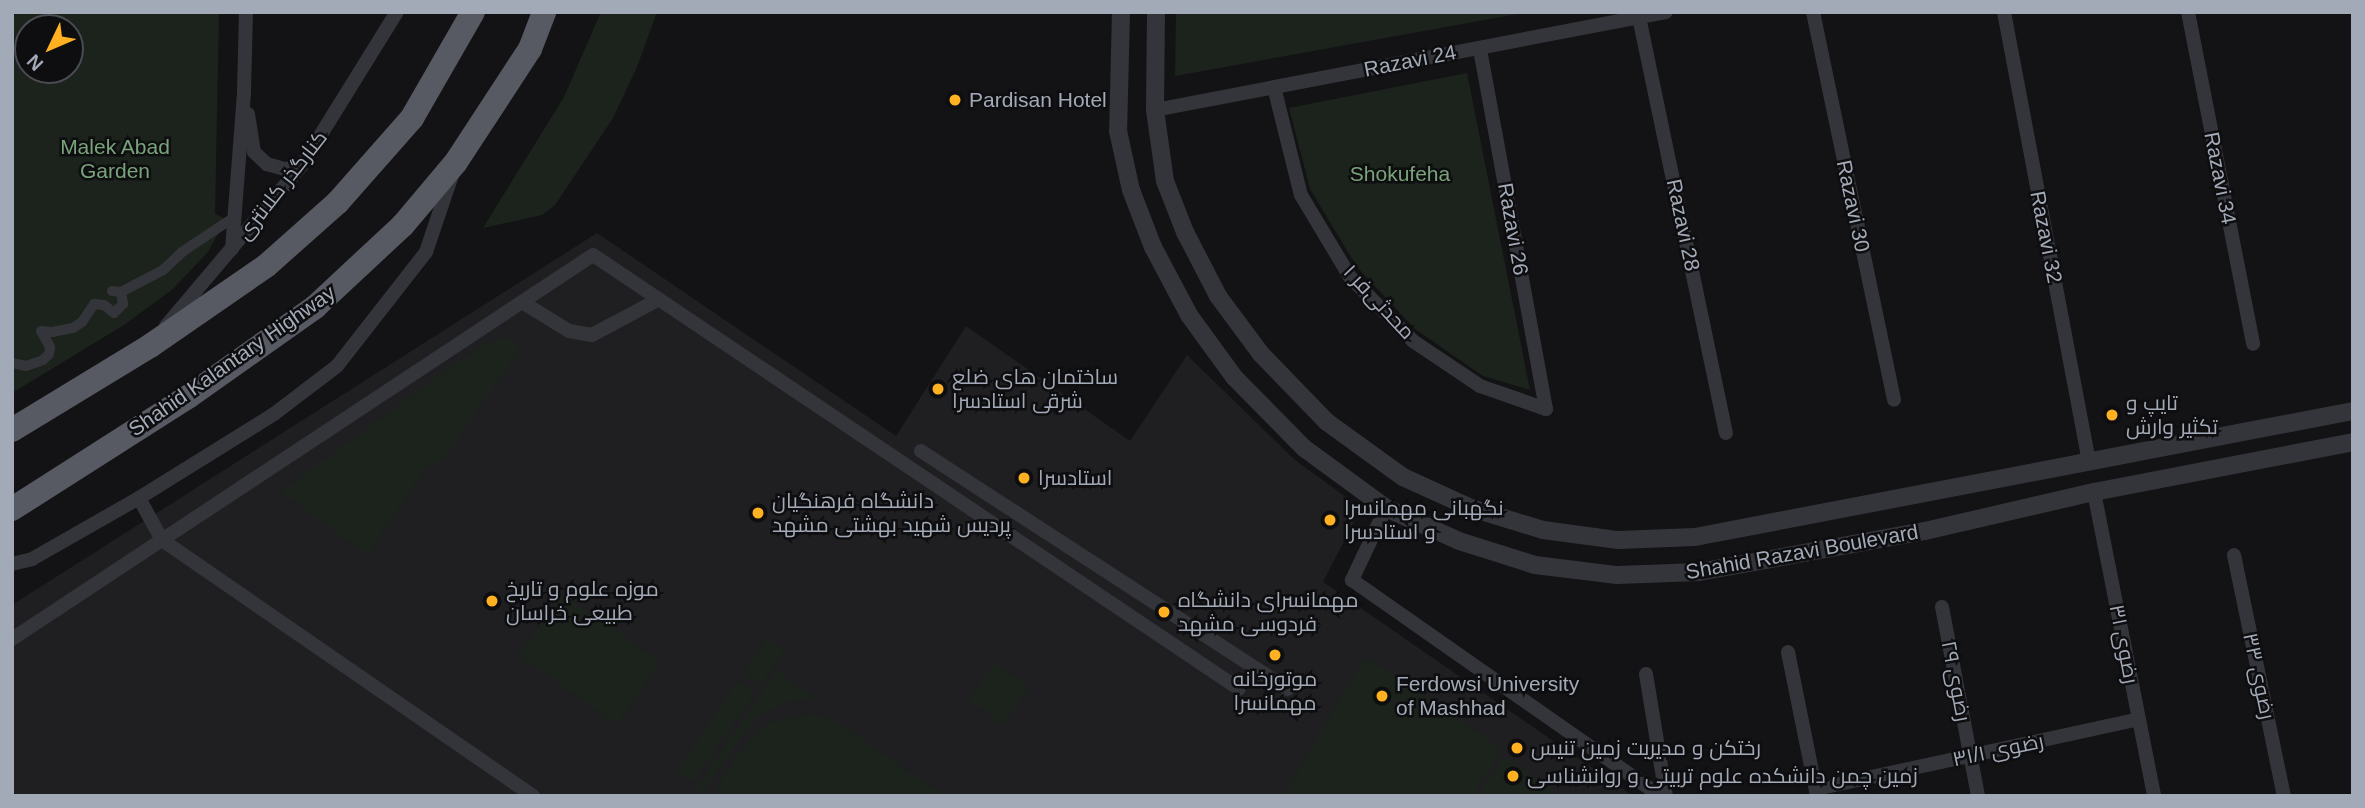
<!DOCTYPE html>
<html>
<head>
<meta charset="utf-8">
<style>
	body { margin:0 }
	#map { position:relative; width:2365px; height:808px; overflow:hidden; background:#131315; font-family:Arial,Cairo,sans-serif }
	div>[style] { position:absolute }
	[style*='--x'] { left:calc(var(--x)*1px); top:calc(var(--y)*1px); width:calc(var(--w)*1px); rotate:calc(var(--a)*1deg) }
	.built>* { inset:0; background:#1f1f22 }
	.green>* { inset:0; background:#1b231c }
	.pedestrian>* { height:10px; margin:-5px; padding:0 5px; transform-origin:5px; border-radius:5px; background:#34353a }
	.minor>* { height:14px; margin:-7px; padding:0 7px; transform-origin:7px; border-radius:7px; background:#34353a }
	.tertiary>* { height:18px; margin:-9px; padding:0 9px; transform-origin:9px; border-radius:9px; background:#34353a }
	.trunk>* { height:24px; margin:-12px; padding:0 12px; transform-origin:12px; border-radius:12px; background:#575a63 }
	.dots>* { width:19px; height:19px; translate:-50% -50%; box-sizing:border-box; border:4px solid #0e0e10; border-radius:50% }
	span { translate:-50% -50%; white-space:nowrap; text-align:center; line-height:1.15; -webkit-text-stroke:5px #0e0e10; paint-order:stroke }
	.street-label { font-size:21px; color:#a3aab7 }
	.poi-label { font-size:21px; color:#a3aab7 }
	.left { translate:0 -50%; text-align:left }
	.park-label { font-size:21px; color:#79a37b }
	.frame { position:absolute; inset:0; border:14px solid #a3aab7; pointer-events:none }
	.north { position:absolute; left:14px; top:14px; width:70px; height:70px; box-sizing:border-box; background:#0e0e10; border:2px solid #4a4c53; border-radius:50%; rotate:226deg; font-size:19px; font-weight:700; line-height:28px; text-align:center; color:#a3aab7 }
	.north::after { content:''; display:block; margin:auto; width:24px; height:32px; background:#ffb121; clip-path:polygon(50% 0,100% 100%,50% 72%,0 100%) }
</style>
</head>
<body>
<div id="map">
	<div class="built">
		<div style="clip-path:polygon(597px 233px,896px 436px,966px 326px,1130px 441px,1187px 355px,1295px 460px,1361px 508px,1323px 582px,1633px 796px,12px 796px,12px 605px)"></div>
	</div>
	<div class="green">
		<div style="clip-path:polygon(evenodd,12px 12px,219px 12px,215px 214px,226px 219px,208px 252px,173px 289px,124px 325px,12px 393px,12px 12px,28px 28px,70px 28px,70px 70px,28px 70px,28px 28px)"></div>
		<div style="clip-path:polygon(601px 12px,657px 12px,637px 67px,613px 118px,555px 205px,542px 215px,483px 228px,564px 97px)"></div>
		<div style="clip-path:polygon(1176px 12px,1529px 12px,1175px 76px)"></div>
		<div style="clip-path:polygon(1467px 73px,1530px 390px,1483px 376px,1415px 329px,1357px 267px,1310px 189px,1289px 108px)"></div>
		<div style="clip-path:polygon(505px 336px,521px 347px,444px 460px,424px 469px,367px 554px,280px 492px,479px 347px)"></div>
		<div style="clip-path:polygon(561px 593px,660px 662px,617px 724px,518px 655px)"></div>
		<div style="clip-path:polygon(767px 639px,784px 651px,761px 684px,744px 672px)"></div>
		<div style="clip-path:polygon(1365px 656px,1503px 750px,1472px 796px,1284px 796px)"></div>
		<div style="clip-path:polygon(994px 663px,1030px 687px,1004px 725px,968px 700px)"></div>
		<div style="clip-path:polygon(777px 670px,816px 698px,787px 702px,757px 716px,699px 796px,691px 796px)"></div>
		<div style="clip-path:polygon(738px 681px,755px 693px,693px 782px,676px 771px)"></div>
		<div style="clip-path:polygon(811px 714px,832px 719px,945px 796px,713px 796px,731px 764px,756px 733px,771px 722px)"></div>
		<div style="clip-path:polygon(1504px 756px,1565px 796px,1477px 796px)"></div>
	</div>
	<div class="pedestrian">
		<div style="--x:112;--y:291;--w:9;--a:6"></div>
		<div style="--x:121;--y:292;--w:47;--a:-27.6"></div>
		<div style="--x:163;--y:270;--w:26;--a:-43"></div>
		<div style="--x:182;--y:252;--w:61;--a:-33.7"></div>
		<div style="--x:12;--y:363;--w:14;--a:12"></div>
		<div style="--x:26;--y:366;--w:18;--a:-19"></div>
		<div style="--x:43;--y:360;--w:8;--a:-45"></div>
		<div style="--x:49;--y:354;--w:7;--a:-82"></div>
		<div style="--x:50;--y:347;--w:18;--a:-119"></div>
		<div style="--x:41;--y:331;--w:11;--a:5"></div>
		<div style="--x:52;--y:332;--w:21;--a:-11"></div>
		<div style="--x:73;--y:328;--w:11;--a:-34"></div>
		<div style="--x:82;--y:322;--w:22;--a:-56"></div>
		<div style="--x:94;--y:304;--w:10;--a:6"></div>
		<div style="--x:104;--y:305;--w:13;--a:39"></div>
		<div style="--x:114;--y:313;--w:13;--a:-45"></div>
		<div style="--x:123;--y:304;--w:12;--a:-99"></div>
	</div>
	<div class="minor">
		<div style="--x:1813;--y:12;--w:396;--a:78.2"></div>
		<div style="--x:2004;--y:12;--w:458;--a:79.3"></div>
		<div style="--x:2188;--y:12;--w:338;--a:78.9"></div>
		<div style="--x:1639;--y:17;--w:425;--a:78.2"></div>
		<div style="--x:1274;--y:87;--w:111;--a:76"></div>
		<div style="--x:1301;--y:195;--w:96;--a:59.1"></div>
		<div style="--x:1350;--y:277;--w:90;--a:45.5"></div>
		<div style="--x:1413;--y:341;--w:81;--a:33.9"></div>
		<div style="--x:1480;--y:386;--w:70;--a:19.2"></div>
		<div style="--x:1546;--y:409;--w:367;--a:-100.4"></div>
		<div style="--x:1155;--y:110;--w:520;--a:-10.86"></div>
		<div style="--x:248;--y:114;--w:38;--a:81"></div>
		<div style="--x:254;--y:152;--w:18;--a:43"></div>
		<div style="--x:267;--y:164;--w:19;--a:16"></div>
		<div style="--x:285;--y:169;--w:17;--a:-13"></div>
		<div style="--x:232;--y:249;--w:157;--a:-85.6"></div>
		<div style="--x:244;--y:92;--w:80;--a:-88.6"></div>
		<div style="--x:522;--y:302;--w:55;--a:31.7"></div>
		<div style="--x:569;--y:331;--w:23;--a:10"></div>
		<div style="--x:592;--y:335;--w:76;--a:-28.2"></div>
		<div style="--x:166;--y:326;--w:211;--a:-49.8"></div>
		<div style="--x:302;--y:165;--w:180;--a:-58.2"></div>
		<div style="--x:921;--y:451;--w:437;--a:33"></div>
		<div style="--x:2094;--y:492;--w:310;--a:78.8"></div>
		<div style="--x:139;--y:498;--w:48;--a:61.3"></div>
		<div style="--x:162;--y:540;--w:451;--a:34.6"></div>
		<div style="--x:1386;--y:508;--w:80;--a:115.3"></div>
		<div style="--x:1352;--y:580;--w:377;--a:35"></div>
		<div style="--x:2234;--y:555;--w:246;--a:78.3"></div>
		<div style="--x:12;--y:564;--w:21;--a:-14"></div>
		<div style="--x:32;--y:559;--w:123;--a:-29.7"></div>
		<div style="--x:139;--y:498;--w:159;--a:-31.9"></div>
		<div style="--x:274;--y:414;--w:79;--a:-37.3"></div>
		<div style="--x:337;--y:366;--w:145;--a:-52"></div>
		<div style="--x:426;--y:252;--w:81;--a:-71.3"></div>
		<div style="--x:1942;--y:607;--w:192;--a:79.2"></div>
		<div style="--x:12;--y:639;--w:696;--a:-33.46"></div>
		<div style="--x:593;--y:255;--w:778;--a:33.89"></div>
		<div style="--x:1788;--y:652;--w:147;--a:78.6"></div>
		<div style="--x:1646;--y:674;--w:124;--a:80.7"></div>
		<div style="--x:1816;--y:789;--w:330;--a:-12.2"></div>
	</div>
	<div class="tertiary">
		<div style="--x:1121;--y:12;--w:119;--a:91.4"></div>
		<div style="--x:1118;--y:131;--w:60;--a:77.6"></div>
		<div style="--x:1131;--y:190;--w:61;--a:68.9"></div>
		<div style="--x:1153;--y:247;--w:77;--a:62.1"></div>
		<div style="--x:1189;--y:315;--w:77;--a:54"></div>
		<div style="--x:1234;--y:377;--w:100;--a:45.4"></div>
		<div style="--x:1304;--y:448;--w:102;--a:36.2"></div>
		<div style="--x:1386;--y:508;--w:80;--a:24.3"></div>
		<div style="--x:1459;--y:541;--w:80;--a:17.5"></div>
		<div style="--x:1535;--y:565;--w:83;--a:7"></div>
		<div style="--x:1617;--y:575;--w:82;--a:-2.1"></div>
		<div style="--x:1699;--y:572;--w:230;--a:-10.3"></div>
		<div style="--x:1925;--y:531;--w:173;--a:-13"></div>
		<div style="--x:2094;--y:492;--w:264;--a:-10.9"></div>
		<div style="--x:1156;--y:12;--w:98;--a:90.6"></div>
		<div style="--x:1155;--y:110;--w:72;--a:82"></div>
		<div style="--x:1165;--y:181;--w:55;--a:68.6"></div>
		<div style="--x:1185;--y:232;--w:72;--a:62.7"></div>
		<div style="--x:1218;--y:296;--w:72;--a:53.4"></div>
		<div style="--x:1261;--y:354;--w:95;--a:45.9"></div>
		<div style="--x:1327;--y:422;--w:94;--a:35.9"></div>
		<div style="--x:1403;--y:477;--w:75;--a:24.5"></div>
		<div style="--x:1471;--y:508;--w:75;--a:17"></div>
		<div style="--x:1543;--y:530;--w:76;--a:7.6"></div>
		<div style="--x:1618;--y:540;--w:77;--a:-2.2"></div>
		<div style="--x:1695;--y:537;--w:670;--a:-10.84"></div>
	</div>
	<div class="trunk">
		<div style="--x:12;--y:430;--w:162;--a:-31.3"></div>
		<div style="--x:150;--y:346;--w:141;--a:-34.6"></div>
		<div style="--x:266;--y:266;--w:96;--a:-41.6"></div>
		<div style="--x:338;--y:202;--w:112;--a:-48.6"></div>
		<div style="--x:412;--y:118;--w:122;--a:-60.1"></div>
		<div style="--x:12;--y:509;--w:209;--a:-32.5"></div>
		<div style="--x:188;--y:397;--w:156;--a:-35.3"></div>
		<div style="--x:315;--y:307;--w:120;--a:-43"></div>
		<div style="--x:403;--y:225;--w:82;--a:-49.9"></div>
		<div style="--x:456;--y:162;--w:135;--a:-56.8"></div>
		<div style="--x:530;--y:49;--w:40;--a:-69"></div>
	</div>
	<div class="dots">
		<div style="left:955px;top:100px;background:#ffb121"></div>
		<div style="left:938px;top:389px;background:#ffb121"></div>
		<div style="left:2112px;top:415px;background:#ffb121"></div>
		<div style="left:1024px;top:478px;background:#ffb121"></div>
		<div style="left:758px;top:513px;background:#ffb121"></div>
		<div style="left:1330px;top:520px;background:#ffb121"></div>
		<div style="left:492px;top:601px;background:#ffb121"></div>
		<div style="left:1164px;top:612px;background:#ffb121"></div>
		<div style="left:1275px;top:655px;background:#ffb121"></div>
		<div style="left:1382px;top:696px;background:#ffb121"></div>
		<div style="left:1517px;top:748px;background:#ffb121"></div>
		<div style="left:1513px;top:776px;background:#ffb121"></div>
	</div>
	<div class="street-label">
		<span style="left:1410px;top:61px;rotate:-11deg">Razavi 24</span>
		<span style="left:2220px;top:178px;rotate:79deg">Razavi 34</span>
		<span style="left:282px;top:185px;rotate:-52deg">کنارگذر کلانتری</span>
		<span style="left:1853px;top:206px;rotate:78deg">Razavi 30</span>
		<span style="left:1683px;top:225px;rotate:78deg">Razavi 28</span>
		<span style="left:1513px;top:229px;rotate:80deg">Razavi 26</span>
		<span style="left:2046px;top:237px;rotate:79deg">Razavi 32</span>
		<span style="left:1379px;top:302px;rotate:47deg">محدثی‌فر ۱</span>
		<span style="left:232px;top:361px;rotate:-35deg">Shahid Kalantary Highway</span>
		<span style="left:1802px;top:552px;rotate:-10deg">Shahid Razavi Boulevard</span>
		<span style="left:2124px;top:644px;rotate:79deg">رضوی ۳۱</span>
		<span style="left:2259px;top:676px;rotate:78deg">رضوی ۳۳</span>
		<span style="left:1956px;top:681px;rotate:79deg">رضوی ۲۹</span>
		<span style="left:1998px;top:750px;rotate:-12deg">رضوی ۳۱/۱</span>
	</div>
	<div class="poi-label">
		<span class="left" style="left:969px;top:100px">Pardisan Hotel</span>
		<span class="left" style="left:952px;top:389px">ساختمان های ضلع<br>شرقی استادسرا</span>
		<span class="left" style="left:2126px;top:415px">تایپ و<br>تکثیر وارش</span>
		<span class="left" style="left:1038px;top:478px">استادسرا</span>
		<span class="left" style="left:772px;top:513px">دانشگاه فرهنگیان<br>پردیس شهید بهشتی مشهد</span>
		<span class="left" style="left:1344px;top:520px">نگهبانی مهمانسرا<br>و استادسرا</span>
		<span class="left" style="left:506px;top:601px">موزه علوم و تاریخ<br>طبیعی خراسان</span>
		<span class="left" style="left:1178px;top:612px">مهمانسرای دانشگاه<br>فردوسی مشهد</span>
		<span style="left:1275px;top:691px">موتورخانه<br>مهمانسرا</span>
		<span class="left" style="left:1396px;top:696px">Ferdowsi University<br>of Mashhad</span>
		<span class="left" style="left:1531px;top:748px">رختکن و مدیریت زمین تنیس</span>
		<span class="left" style="left:1527px;top:776px">زمین چمن دانشکده علوم تربیتی و روانشناسی</span>
	</div>
	<div class="park-label">
		<span style="left:115px;top:159px">Malek Abad<br>Garden</span>
		<span style="left:1400px;top:174px">Shokufeha</span>
	</div>
	<div class="frame"></div>
	<div class="north">N</div>
</div>
</body>
</html>
